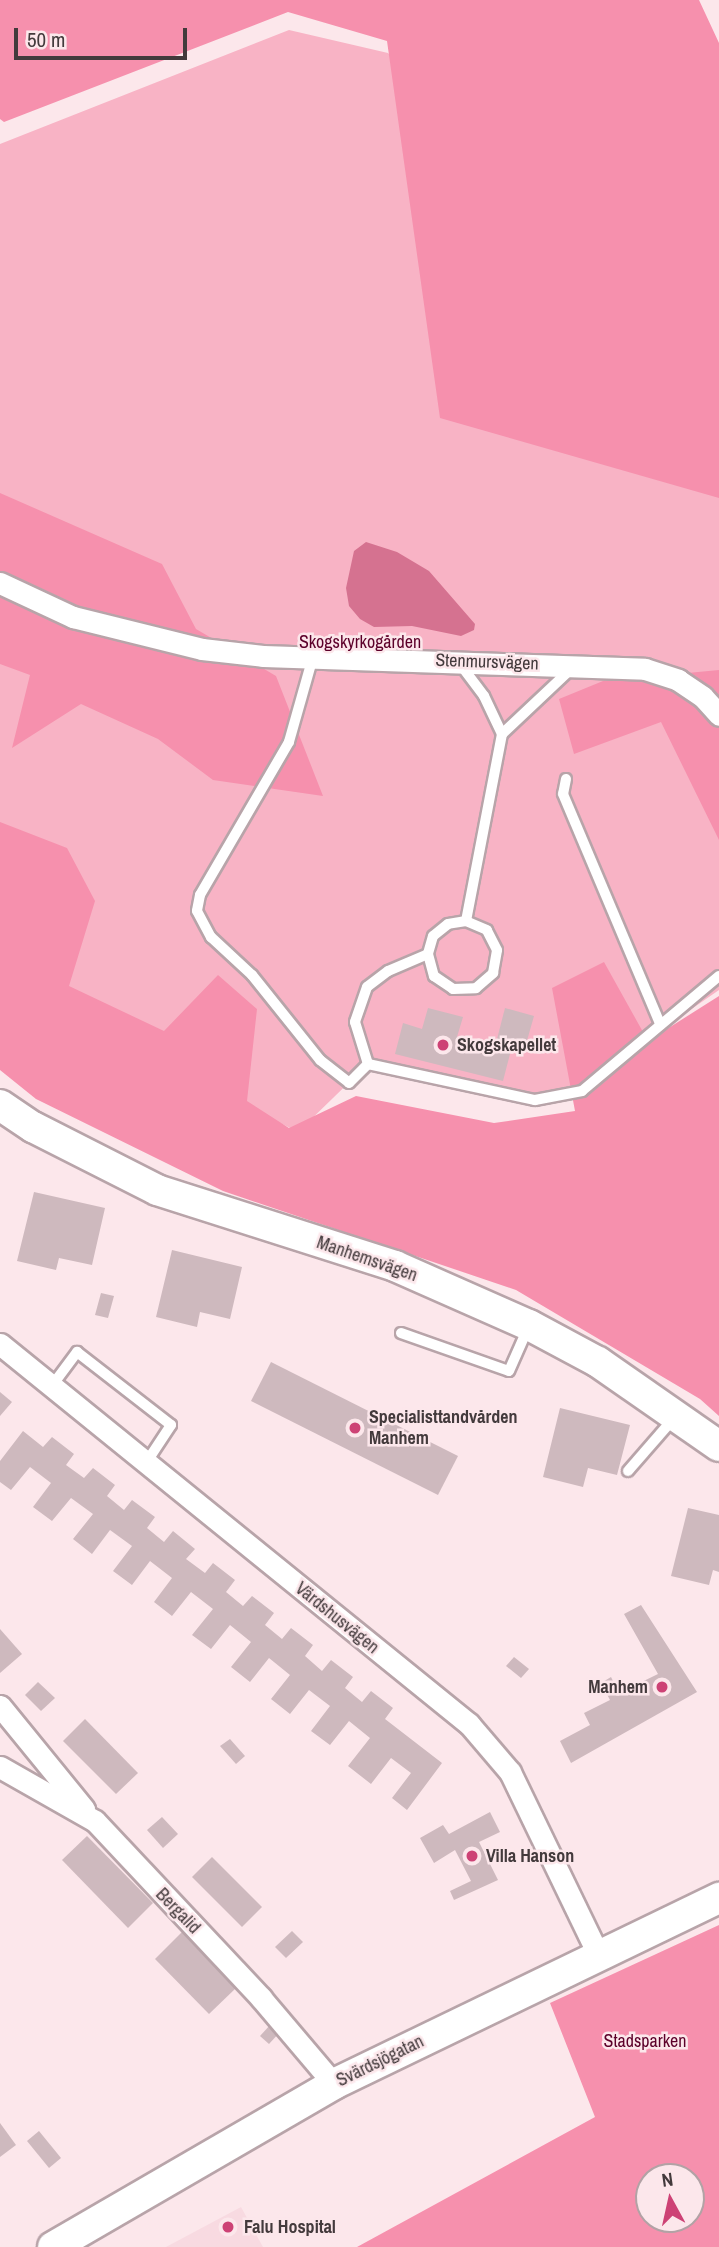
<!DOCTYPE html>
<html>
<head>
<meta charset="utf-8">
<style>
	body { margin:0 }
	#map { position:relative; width:719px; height:2247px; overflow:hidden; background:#fce7eb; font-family:"Archivo Narrow",sans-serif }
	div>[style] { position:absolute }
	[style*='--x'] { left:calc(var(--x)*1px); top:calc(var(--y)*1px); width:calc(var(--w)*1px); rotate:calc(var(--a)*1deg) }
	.built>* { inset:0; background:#f8dae1 }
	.green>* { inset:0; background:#f8b3c5 }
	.forest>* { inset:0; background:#f690ad }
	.water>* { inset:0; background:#d57290 }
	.building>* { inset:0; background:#ceb9be }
	.roads { filter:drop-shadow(2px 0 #b8a4a9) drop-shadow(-2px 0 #b8a4a9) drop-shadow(0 2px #b8a4a9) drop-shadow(0 -2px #b8a4a9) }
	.lane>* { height:10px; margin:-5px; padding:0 5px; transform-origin:5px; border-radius:5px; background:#fff }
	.street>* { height:21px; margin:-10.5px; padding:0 10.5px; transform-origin:10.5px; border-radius:10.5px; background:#fff }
	.secondary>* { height:30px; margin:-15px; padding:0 15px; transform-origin:15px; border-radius:15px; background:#fff }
	.dots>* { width:19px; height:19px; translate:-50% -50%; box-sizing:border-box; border:4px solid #fce7eb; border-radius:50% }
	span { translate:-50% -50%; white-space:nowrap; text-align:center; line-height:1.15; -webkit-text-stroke:5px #fce7eb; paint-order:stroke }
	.park-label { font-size:18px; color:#5c002a }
	.street-label { font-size:18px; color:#433a3c }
	.poi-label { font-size:18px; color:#433a3c; font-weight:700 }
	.left { translate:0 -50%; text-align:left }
	.right { translate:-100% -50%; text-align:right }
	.north { position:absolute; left:635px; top:2163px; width:70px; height:70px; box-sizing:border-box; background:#fce7eb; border:2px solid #b2a2a5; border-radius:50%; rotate:352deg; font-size:19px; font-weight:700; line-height:28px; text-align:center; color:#433a3c }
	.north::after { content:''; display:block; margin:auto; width:24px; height:32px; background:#cd4275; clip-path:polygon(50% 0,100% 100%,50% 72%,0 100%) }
	.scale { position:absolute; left:14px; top:28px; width:173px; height:32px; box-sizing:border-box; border:4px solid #433a3c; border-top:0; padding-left:9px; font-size:21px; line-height:24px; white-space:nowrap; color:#433a3c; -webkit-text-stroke:5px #fce7eb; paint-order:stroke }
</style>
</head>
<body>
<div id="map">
	<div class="built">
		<div style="clip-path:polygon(241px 2207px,263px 2247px,166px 2247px)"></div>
	</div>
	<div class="green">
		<div style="clip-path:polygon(289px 30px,388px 53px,719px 424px,719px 990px,580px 1086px,535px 1100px,368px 1064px,298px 1132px,61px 1012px,0 861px,0 144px)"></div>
	</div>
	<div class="forest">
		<div style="clip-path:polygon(0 0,699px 0,719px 43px,719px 498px,440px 418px,387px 41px,288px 12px,4px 122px,0 119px)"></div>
		<div style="clip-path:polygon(0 493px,162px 564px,196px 629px,276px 676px,323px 796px,213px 780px,158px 739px,81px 704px,12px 748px,30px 675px,0 664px)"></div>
		<div style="clip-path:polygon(719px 670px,719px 840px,661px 722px,574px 754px,559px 699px,603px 681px)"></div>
		<div style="clip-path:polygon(0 822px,67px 848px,95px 901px,69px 986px,164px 1031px,218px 975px,257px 1009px,247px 1101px,289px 1128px,356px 1096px,494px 1123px,575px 1111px,552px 988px,604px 962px,648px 1041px,719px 996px,719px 1416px,700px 1399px,516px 1290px,223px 1191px,36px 1099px,0 1070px)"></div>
		<div style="clip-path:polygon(evenodd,719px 1925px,719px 2247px,357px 2247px,595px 2117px,550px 2003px,719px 1925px,649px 2177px,691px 2177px,691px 2219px,649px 2219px,649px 2177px)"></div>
	</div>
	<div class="water">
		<div style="clip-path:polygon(366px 542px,397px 552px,429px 571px,475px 624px,474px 630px,461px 636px,412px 626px,374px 627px,360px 619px,349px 606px,346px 588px,354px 551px)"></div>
	</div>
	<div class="building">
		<div style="clip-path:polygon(428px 1008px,463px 1017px,457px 1037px,511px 1050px,503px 1081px,395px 1054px,403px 1023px,422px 1029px)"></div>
		<div style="clip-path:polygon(505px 1008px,534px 1016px,524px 1051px,496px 1043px)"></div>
		<div style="clip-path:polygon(34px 1192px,105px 1208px,92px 1265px,59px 1258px,56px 1270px,17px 1261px)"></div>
		<div style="clip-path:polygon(172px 1250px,242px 1267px,230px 1319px,200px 1312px,197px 1327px,156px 1317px)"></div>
		<div style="clip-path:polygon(101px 1293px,114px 1296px,108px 1318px,95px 1315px)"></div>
		<div style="clip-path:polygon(271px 1362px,458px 1456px,438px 1495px,251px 1401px)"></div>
		<div style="clip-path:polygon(0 1392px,12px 1402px,0 1416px)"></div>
		<div style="clip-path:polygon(560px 1408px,630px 1425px,617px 1475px,588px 1468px,583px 1487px,543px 1477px)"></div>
		<div style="clip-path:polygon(23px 1431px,43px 1447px,52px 1437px,74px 1454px,66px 1465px,84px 1478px,93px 1468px,115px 1485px,107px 1496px,124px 1510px,132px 1500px,155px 1517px,147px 1528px,164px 1542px,173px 1531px,195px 1549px,186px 1559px,205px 1573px,213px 1563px,235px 1580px,226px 1592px,243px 1606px,252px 1596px,274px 1613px,265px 1625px,282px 1639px,291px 1628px,313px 1645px,305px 1656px,322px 1671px,331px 1660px,353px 1677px,345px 1688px,362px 1702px,371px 1691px,393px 1708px,385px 1719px,442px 1763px,407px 1810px,392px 1798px,411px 1773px,391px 1758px,371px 1784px,348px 1766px,370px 1738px,349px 1721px,330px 1745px,311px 1731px,330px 1706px,309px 1690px,290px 1714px,271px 1699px,290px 1675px,269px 1658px,250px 1682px,231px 1667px,251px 1642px,230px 1625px,211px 1649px,192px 1635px,213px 1609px,191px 1592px,172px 1616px,154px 1602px,172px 1578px,150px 1561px,132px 1585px,113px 1571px,132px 1546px,110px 1530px,92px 1554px,73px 1539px,93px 1514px,71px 1498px,52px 1521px,33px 1507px,51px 1483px,30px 1467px,11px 1490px,0 1482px,0 1461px)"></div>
		<div style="clip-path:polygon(688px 1508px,719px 1515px,719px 1572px,713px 1570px,709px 1585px,671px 1576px)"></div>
		<div style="clip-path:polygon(641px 1605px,697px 1692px,571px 1763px,560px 1741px,590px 1725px,584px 1713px,610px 1700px,601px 1683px,611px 1677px,619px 1693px,658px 1674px,624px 1614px)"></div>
		<div style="clip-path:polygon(0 1629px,22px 1654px,0 1673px)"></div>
		<div style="clip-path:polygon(514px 1657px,529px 1669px,521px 1678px,506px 1666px)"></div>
		<div style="clip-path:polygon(38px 1682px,55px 1698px,41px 1711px,25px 1695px)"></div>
		<div style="clip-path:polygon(85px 1719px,138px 1773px,116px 1794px,63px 1741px)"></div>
		<div style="clip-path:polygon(230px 1739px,245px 1756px,236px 1764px,220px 1746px)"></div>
		<div style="clip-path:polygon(490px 1812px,500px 1832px,479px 1842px,498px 1880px,454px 1900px,450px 1891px,471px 1881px,455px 1850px,434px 1863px,420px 1838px,443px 1825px,449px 1834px)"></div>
		<div style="clip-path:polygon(162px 1817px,178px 1834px,163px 1848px,147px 1830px)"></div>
		<div style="clip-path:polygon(87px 1836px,153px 1903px,128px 1928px,62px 1860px)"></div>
		<div style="clip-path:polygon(212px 1857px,262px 1907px,242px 1927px,192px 1877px)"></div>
		<div style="clip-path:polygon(292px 1931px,303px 1942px,286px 1958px,275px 1947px)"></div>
		<div style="clip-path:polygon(182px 1932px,236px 1988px,209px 2014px,155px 1959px)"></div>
		<div style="clip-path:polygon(271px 2024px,280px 2032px,269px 2044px,260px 2036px)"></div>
		<div style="clip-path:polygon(0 2123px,16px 2145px,0 2157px)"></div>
		<div style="clip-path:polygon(39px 2131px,61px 2158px,49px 2168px,27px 2141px)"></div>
	</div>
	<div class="roads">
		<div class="lane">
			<div style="--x:313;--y:657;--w:88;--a:105.8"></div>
			<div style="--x:289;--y:742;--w:177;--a:120.2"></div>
			<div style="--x:200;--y:895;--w:16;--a:101"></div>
			<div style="--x:197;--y:911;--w:30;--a:62"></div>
			<div style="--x:211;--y:937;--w:56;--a:42.8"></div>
			<div style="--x:252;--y:975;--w:109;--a:51.3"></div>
			<div style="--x:320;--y:1060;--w:37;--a:38"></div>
			<div style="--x:349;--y:1083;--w:27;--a:-45"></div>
			<div style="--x:460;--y:664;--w:40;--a:53"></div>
			<div style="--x:484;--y:696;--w:42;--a:64.7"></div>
			<div style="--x:502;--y:734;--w:190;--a:100.9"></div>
			<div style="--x:502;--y:734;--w:95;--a:-43.3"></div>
			<div style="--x:566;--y:779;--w:15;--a:101"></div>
			<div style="--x:563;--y:794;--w:250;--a:67.1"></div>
			<div style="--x:428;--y:954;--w:23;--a:75"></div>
			<div style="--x:434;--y:976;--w:23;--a:34"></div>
			<div style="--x:453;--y:989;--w:23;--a:-2"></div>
			<div style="--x:476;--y:988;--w:23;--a:-41"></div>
			<div style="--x:493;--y:973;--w:23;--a:-80"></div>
			<div style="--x:497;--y:950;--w:22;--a:-117"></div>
			<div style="--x:487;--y:930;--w:23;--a:-157"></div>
			<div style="--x:466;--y:921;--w:18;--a:171"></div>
			<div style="--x:448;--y:924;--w:19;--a:141"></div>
			<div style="--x:433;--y:936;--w:19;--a:106"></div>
			<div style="--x:428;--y:954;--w:43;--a:157"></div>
			<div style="--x:388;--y:971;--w:26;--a:143"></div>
			<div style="--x:367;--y:987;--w:37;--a:109"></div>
			<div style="--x:355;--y:1022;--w:44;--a:72.8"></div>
			<div style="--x:368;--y:1064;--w:171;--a:12.2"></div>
			<div style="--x:535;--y:1100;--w:48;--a:-10.8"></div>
			<div style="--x:582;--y:1091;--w:179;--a:-40"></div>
			<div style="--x:401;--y:1333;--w:114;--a:19.4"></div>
			<div style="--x:509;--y:1371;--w:47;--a:-66.2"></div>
			<div style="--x:51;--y:1387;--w:44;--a:-53.4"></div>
			<div style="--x:77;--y:1352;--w:119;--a:37.8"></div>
			<div style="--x:171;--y:1425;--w:45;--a:123.3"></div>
			<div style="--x:628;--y:1471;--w:72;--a:-49"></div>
		</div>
		<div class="street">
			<div style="--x:0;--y:583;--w:81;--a:25"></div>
			<div style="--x:73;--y:617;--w:133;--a:13.9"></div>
			<div style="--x:202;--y:649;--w:61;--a:6.5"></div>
			<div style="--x:263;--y:656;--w:382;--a:1.9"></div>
			<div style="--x:645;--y:669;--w:35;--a:18"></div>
			<div style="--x:678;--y:680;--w:30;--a:34"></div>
			<div style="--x:703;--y:697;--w:24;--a:48"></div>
			<div style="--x:0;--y:1344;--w:604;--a:39.02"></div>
			<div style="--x:469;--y:1724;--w:63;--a:49.5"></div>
			<div style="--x:510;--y:1772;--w:202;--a:64.2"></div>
			<div style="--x:0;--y:1706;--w:133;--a:50.8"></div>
			<div style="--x:0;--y:1767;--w:109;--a:29.6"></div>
			<div style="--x:95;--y:1821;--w:243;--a:46.8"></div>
			<div style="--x:261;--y:1998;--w:113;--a:49.7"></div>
		</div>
		<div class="secondary">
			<div style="--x:0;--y:1105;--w:40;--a:34"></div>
			<div style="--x:33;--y:1127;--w:139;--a:26.9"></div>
			<div style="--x:157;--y:1190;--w:250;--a:17.7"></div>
			<div style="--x:395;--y:1266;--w:146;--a:23.8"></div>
			<div style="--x:529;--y:1325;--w:78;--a:28.2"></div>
			<div style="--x:598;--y:1362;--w:147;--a:34.8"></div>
			<div style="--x:53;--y:2247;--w:325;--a:-30.1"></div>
			<div style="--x:334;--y:2084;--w:428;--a:-25.8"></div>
		</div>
	</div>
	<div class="dots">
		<div style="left:443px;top:1045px;background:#cd4275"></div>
		<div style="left:355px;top:1428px;background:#cd4275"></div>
		<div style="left:662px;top:1687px;background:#cd4275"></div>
		<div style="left:472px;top:1856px;background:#cd4275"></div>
		<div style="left:228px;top:2227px;background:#cd4275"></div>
	</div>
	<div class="park-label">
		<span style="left:360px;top:642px">Skogskyrkogården</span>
		<span style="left:645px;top:2041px">Stadsparken</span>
	</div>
	<div class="street-label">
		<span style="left:487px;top:662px;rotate:2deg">Stenmursvägen</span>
		<span style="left:367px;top:1259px;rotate:19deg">Manhemsvägen</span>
		<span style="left:337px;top:1618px;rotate:39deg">Värdshusvägen</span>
		<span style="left:178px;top:1911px;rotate:46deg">Bergalid</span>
		<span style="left:380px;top:2061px;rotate:-26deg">Svärdsjögatan</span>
	</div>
	<div class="poi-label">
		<span class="left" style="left:457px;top:1045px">Skogskapellet</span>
		<span class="left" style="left:369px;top:1428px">Specialisttandvården<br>Manhem</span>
		<span class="right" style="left:648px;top:1687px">Manhem</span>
		<span class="left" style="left:486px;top:1856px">Villa Hanson</span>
		<span class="left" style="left:244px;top:2227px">Falu Hospital</span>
	</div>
	<div class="north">N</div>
	<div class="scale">50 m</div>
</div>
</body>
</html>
